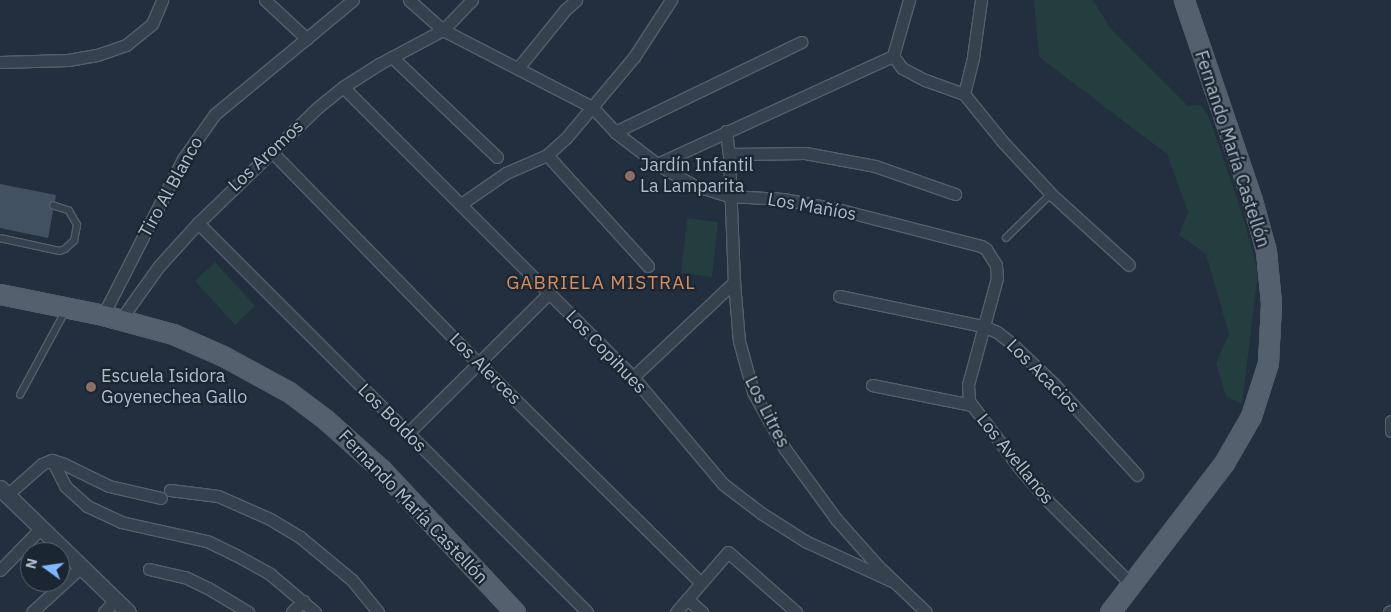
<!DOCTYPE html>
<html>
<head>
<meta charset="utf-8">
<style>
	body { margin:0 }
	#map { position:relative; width:1391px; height:612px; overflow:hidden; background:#222f3e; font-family:"IBM Plex Sans",sans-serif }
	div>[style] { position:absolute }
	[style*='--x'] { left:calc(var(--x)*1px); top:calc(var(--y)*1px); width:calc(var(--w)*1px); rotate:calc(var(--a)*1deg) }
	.green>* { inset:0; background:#243d3f }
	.building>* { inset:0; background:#425162 }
	.roads { filter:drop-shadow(1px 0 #545f6c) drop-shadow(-1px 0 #545f6c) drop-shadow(0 1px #545f6c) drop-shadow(0 -1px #545f6c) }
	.service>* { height:5.5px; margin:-2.75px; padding:0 2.75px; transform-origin:2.75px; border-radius:2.75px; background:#36414e }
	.minor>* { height:11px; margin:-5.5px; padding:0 5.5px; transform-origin:5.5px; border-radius:5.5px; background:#36414e }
	.tertiary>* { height:15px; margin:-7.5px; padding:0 7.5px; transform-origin:7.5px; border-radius:7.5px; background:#36414e }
	.primary>* { height:19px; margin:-9.5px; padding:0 9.5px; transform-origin:9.5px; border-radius:9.5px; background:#54606e }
	.dots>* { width:14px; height:14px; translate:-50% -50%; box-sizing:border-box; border:2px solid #1b2633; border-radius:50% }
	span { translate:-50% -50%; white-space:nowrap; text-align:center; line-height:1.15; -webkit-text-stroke:4.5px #1b2633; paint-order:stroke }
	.street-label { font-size:18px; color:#b1bcc9 }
	.poi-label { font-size:18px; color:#b1bcc9 }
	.left { translate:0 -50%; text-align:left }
	.neighbourhood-label { font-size:19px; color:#db8c5a; letter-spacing:1px }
	.north { position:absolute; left:20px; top:542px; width:50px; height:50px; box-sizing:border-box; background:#1b2633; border:1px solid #57626f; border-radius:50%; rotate:284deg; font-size:14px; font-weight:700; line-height:20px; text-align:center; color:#b1bcc9 }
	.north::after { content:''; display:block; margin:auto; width:18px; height:22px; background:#81b7fe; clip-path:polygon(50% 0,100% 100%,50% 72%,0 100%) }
</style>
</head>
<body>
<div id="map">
	<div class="green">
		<div style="clip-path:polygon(1034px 0,1093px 0,1111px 29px,1188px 106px,1201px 105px,1209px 117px,1242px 213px,1258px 272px,1242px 404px,1226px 396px,1216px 363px,1229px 334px,1206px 254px,1179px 235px,1188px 212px,1167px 154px,1039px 57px)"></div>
		<div style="clip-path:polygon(687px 218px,718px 222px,712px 277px,681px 273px)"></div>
		<div style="clip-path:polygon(215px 262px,255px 306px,235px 325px,195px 281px)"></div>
	</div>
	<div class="building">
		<div style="clip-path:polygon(0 184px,56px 195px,55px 202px,49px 205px,53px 211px,48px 238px,0 228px)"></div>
	</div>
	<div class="roads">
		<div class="service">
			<div style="--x:0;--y:238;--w:61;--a:12.2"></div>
			<div style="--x:60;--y:251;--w:5;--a:-22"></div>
			<div style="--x:65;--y:249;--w:12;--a:-42"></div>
			<div style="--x:74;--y:241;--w:16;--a:-79"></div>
			<div style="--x:77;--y:225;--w:16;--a:-120"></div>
			<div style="--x:69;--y:211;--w:16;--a:-162"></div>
			<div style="--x:1006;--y:238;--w:63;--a:-44.4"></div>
			<div style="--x:20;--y:395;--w:97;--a:-61.6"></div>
		</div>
		<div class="minor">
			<div style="--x:265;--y:0;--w:57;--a:42.9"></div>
			<div style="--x:409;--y:0;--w:45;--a:41.4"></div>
			<div style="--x:443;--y:30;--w:168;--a:27.3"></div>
			<div style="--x:592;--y:107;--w:34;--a:47"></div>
			<div style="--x:615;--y:132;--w:53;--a:37.3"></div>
			<div style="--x:657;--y:164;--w:42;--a:30.3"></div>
			<div style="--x:693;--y:185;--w:39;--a:17"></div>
			<div style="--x:730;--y:196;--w:53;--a:3.2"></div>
			<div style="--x:783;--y:199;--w:59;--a:10.7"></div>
			<div style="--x:841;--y:210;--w:145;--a:14.4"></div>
			<div style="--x:981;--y:246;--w:6;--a:31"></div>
			<div style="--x:986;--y:249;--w:19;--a:58"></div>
			<div style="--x:996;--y:265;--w:13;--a:86"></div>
			<div style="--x:997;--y:278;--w:111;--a:105.2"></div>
			<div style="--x:968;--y:385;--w:16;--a:86"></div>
			<div style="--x:969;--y:401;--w:86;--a:53"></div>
			<div style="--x:1021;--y:470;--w:40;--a:49"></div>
			<div style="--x:1047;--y:500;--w:119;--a:45"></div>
			<div style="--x:893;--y:56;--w:15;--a:53"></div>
			<div style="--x:902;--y:68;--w:26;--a:28"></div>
			<div style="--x:925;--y:80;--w:41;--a:19.7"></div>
			<div style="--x:964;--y:94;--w:60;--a:51"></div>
			<div style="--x:1002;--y:141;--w:72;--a:47.2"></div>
			<div style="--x:1051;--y:194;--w:105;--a:42.3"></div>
			<div style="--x:392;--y:57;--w:145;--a:43.6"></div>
			<div style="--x:0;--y:62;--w:68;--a:-1.7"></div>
			<div style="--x:68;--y:60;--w:29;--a:-10"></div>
			<div style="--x:97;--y:55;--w:31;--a:-19"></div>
			<div style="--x:126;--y:45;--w:33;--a:-39"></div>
			<div style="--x:152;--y:24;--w:26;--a:-67"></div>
			<div style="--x:518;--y:68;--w:75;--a:-51"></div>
			<div style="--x:565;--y:10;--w:15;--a:-42"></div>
			<div style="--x:343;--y:87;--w:410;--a:45"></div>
			<div style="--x:633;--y:377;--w:140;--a:49.9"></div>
			<div style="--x:723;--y:484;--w:48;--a:37.3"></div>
			<div style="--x:761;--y:513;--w:52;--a:32.5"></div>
			<div style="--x:805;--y:541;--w:98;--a:24.7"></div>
			<div style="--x:964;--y:94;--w:38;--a:-76"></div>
			<div style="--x:973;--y:57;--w:58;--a:-82"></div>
			<div style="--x:726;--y:131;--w:23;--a:83"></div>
			<div style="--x:729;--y:154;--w:128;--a:87.8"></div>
			<div style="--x:734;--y:282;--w:59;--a:85.2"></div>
			<div style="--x:739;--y:341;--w:53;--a:74.6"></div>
			<div style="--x:753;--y:392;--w:65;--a:60.7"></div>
			<div style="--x:785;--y:449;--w:87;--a:53.9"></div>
			<div style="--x:836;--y:519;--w:63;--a:48.2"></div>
			<div style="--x:878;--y:566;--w:66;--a:43.8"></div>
			<div style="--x:615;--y:132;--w:207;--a:-25.8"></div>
			<div style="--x:272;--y:152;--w:295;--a:45.7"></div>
			<div style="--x:478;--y:363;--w:313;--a:44.6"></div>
			<div style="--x:729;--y:154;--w:76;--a:-0.8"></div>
			<div style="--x:805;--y:153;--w:71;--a:10.5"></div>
			<div style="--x:875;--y:166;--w:85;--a:19.3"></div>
			<div style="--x:547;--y:155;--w:150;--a:47.7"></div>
			<div style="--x:657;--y:164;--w:260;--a:-24.6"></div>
			<div style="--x:893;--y:56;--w:58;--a:-74.1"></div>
			<div style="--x:461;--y:204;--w:55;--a:-34.6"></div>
			<div style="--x:506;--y:173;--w:45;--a:-23.7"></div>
			<div style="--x:547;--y:155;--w:25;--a:-42"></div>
			<div style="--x:566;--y:138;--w:106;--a:-50"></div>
			<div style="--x:634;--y:57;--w:68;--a:-57"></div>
			<div style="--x:198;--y:223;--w:550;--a:45"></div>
			<div style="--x:839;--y:296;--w:147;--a:11.8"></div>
			<div style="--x:983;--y:326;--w:15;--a:23"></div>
			<div style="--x:997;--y:332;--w:18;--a:38"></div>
			<div style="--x:1011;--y:343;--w:59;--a:43.6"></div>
			<div style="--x:1054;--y:384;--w:123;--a:47.6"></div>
			<div style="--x:103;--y:315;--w:175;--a:-62.9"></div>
			<div style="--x:183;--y:159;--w:55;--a:-54.6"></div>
			<div style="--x:215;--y:114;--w:179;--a:-39.6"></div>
			<div style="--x:121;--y:319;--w:65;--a:-54.4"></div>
			<div style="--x:159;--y:266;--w:58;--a:-47.8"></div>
			<div style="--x:198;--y:223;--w:165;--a:-44"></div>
			<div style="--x:317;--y:108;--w:33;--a:-39"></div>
			<div style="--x:343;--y:87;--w:43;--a:-32.6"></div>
			<div style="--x:379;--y:64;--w:72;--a:-28"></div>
			<div style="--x:443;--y:30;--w:42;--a:-46"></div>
			<div style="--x:633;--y:377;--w:139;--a:-43.2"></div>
			<div style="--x:872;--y:385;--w:101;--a:11.4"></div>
			<div style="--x:1391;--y:421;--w:10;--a:90"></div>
			<div style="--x:408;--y:433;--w:199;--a:-44.8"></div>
			<div style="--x:52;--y:460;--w:29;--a:63"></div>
			<div style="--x:65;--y:486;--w:30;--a:42"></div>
			<div style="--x:87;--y:506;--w:38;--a:25"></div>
			<div style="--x:121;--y:522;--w:88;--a:12.5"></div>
			<div style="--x:207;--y:541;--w:32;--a:26"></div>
			<div style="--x:236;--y:555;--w:39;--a:29"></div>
			<div style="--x:270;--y:574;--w:59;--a:40.2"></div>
			<div style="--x:170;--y:490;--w:48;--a:7.1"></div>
			<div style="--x:218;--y:496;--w:57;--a:23.9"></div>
			<div style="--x:270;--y:519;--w:35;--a:31"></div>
			<div style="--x:300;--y:537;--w:67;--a:39.6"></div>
			<div style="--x:352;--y:580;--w:41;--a:50.9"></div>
			<div style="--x:7;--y:495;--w:47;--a:-41.5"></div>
			<div style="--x:42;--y:464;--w:11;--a:-22"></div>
			<div style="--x:52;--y:460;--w:13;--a:18"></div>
			<div style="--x:64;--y:464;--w:50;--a:26.1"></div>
			<div style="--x:109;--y:486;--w:53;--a:13"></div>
			<div style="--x:149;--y:569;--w:37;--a:13"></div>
			<div style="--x:185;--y:577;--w:25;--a:26"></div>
			<div style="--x:208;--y:588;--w:47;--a:31"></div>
			<div style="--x:0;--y:570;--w:59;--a:-45.7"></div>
			<div style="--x:687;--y:599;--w:20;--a:41"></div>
			<div style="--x:32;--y:612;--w:67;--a:-42.6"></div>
			<div style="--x:104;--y:612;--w:16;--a:-47"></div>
			<div style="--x:292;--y:612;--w:16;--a:-45"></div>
			<div style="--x:676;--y:612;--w:79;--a:-49.1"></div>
			<div style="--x:728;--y:552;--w:91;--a:41.4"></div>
			<div style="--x:1389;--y:612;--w:2;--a:-27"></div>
		</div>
		<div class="tertiary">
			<div style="--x:0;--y:488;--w:178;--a:44.1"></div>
		</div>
		<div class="primary">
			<div style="--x:0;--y:294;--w:105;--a:11.5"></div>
			<div style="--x:103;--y:315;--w:73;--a:15.2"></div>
			<div style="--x:173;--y:334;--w:55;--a:23.7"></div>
			<div style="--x:223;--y:356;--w:75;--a:28.6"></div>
			<div style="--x:289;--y:392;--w:45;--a:36.9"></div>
			<div style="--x:325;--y:419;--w:75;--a:41.8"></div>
			<div style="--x:381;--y:469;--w:196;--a:46.9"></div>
			<div style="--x:1110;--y:612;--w:188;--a:-52.6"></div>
			<div style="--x:1224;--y:463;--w:54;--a:-60.1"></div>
			<div style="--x:1251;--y:416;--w:56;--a:-72.2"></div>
			<div style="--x:1268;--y:363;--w:60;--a:-87.1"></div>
			<div style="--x:1271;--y:303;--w:52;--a:-95.5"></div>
			<div style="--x:1266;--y:251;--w:53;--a:-105.4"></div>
			<div style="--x:1252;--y:200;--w:211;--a:-108.8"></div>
		</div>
	</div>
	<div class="dots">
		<div style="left:630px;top:176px;background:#8d6e63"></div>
		<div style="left:91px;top:387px;background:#8d6e63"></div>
	</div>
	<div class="street-label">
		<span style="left:1232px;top:149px;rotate:72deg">Fernando María Castellón</span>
		<span style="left:266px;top:156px;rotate:-43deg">Los Aromos</span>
		<span style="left:171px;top:187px;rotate:-61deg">Tiro Al Blanco</span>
		<span style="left:812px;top:207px;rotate:10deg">Los Mañíos</span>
		<span style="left:606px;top:352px;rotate:46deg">Los Copihues</span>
		<span style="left:485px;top:369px;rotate:45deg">Los Alerces</span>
		<span style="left:1043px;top:376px;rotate:45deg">Los Acacios</span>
		<span style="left:767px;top:412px;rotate:63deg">Los Litres</span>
		<span style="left:392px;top:418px;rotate:45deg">Los Boldos</span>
		<span style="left:1015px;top:459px;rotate:51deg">Los Avellanos</span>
		<span style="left:413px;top:507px;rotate:46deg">Fernando María Castellón</span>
	</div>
	<div class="poi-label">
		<span class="left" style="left:640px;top:176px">Jardín Infantil<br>La Lamparita</span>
		<span class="left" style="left:101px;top:387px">Escuela Isidora<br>Goyenechea Gallo</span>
	</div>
	<div class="neighbourhood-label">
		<span style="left:601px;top:283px">GABRIELA MISTRAL</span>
	</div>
	<div class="north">N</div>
</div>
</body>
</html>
